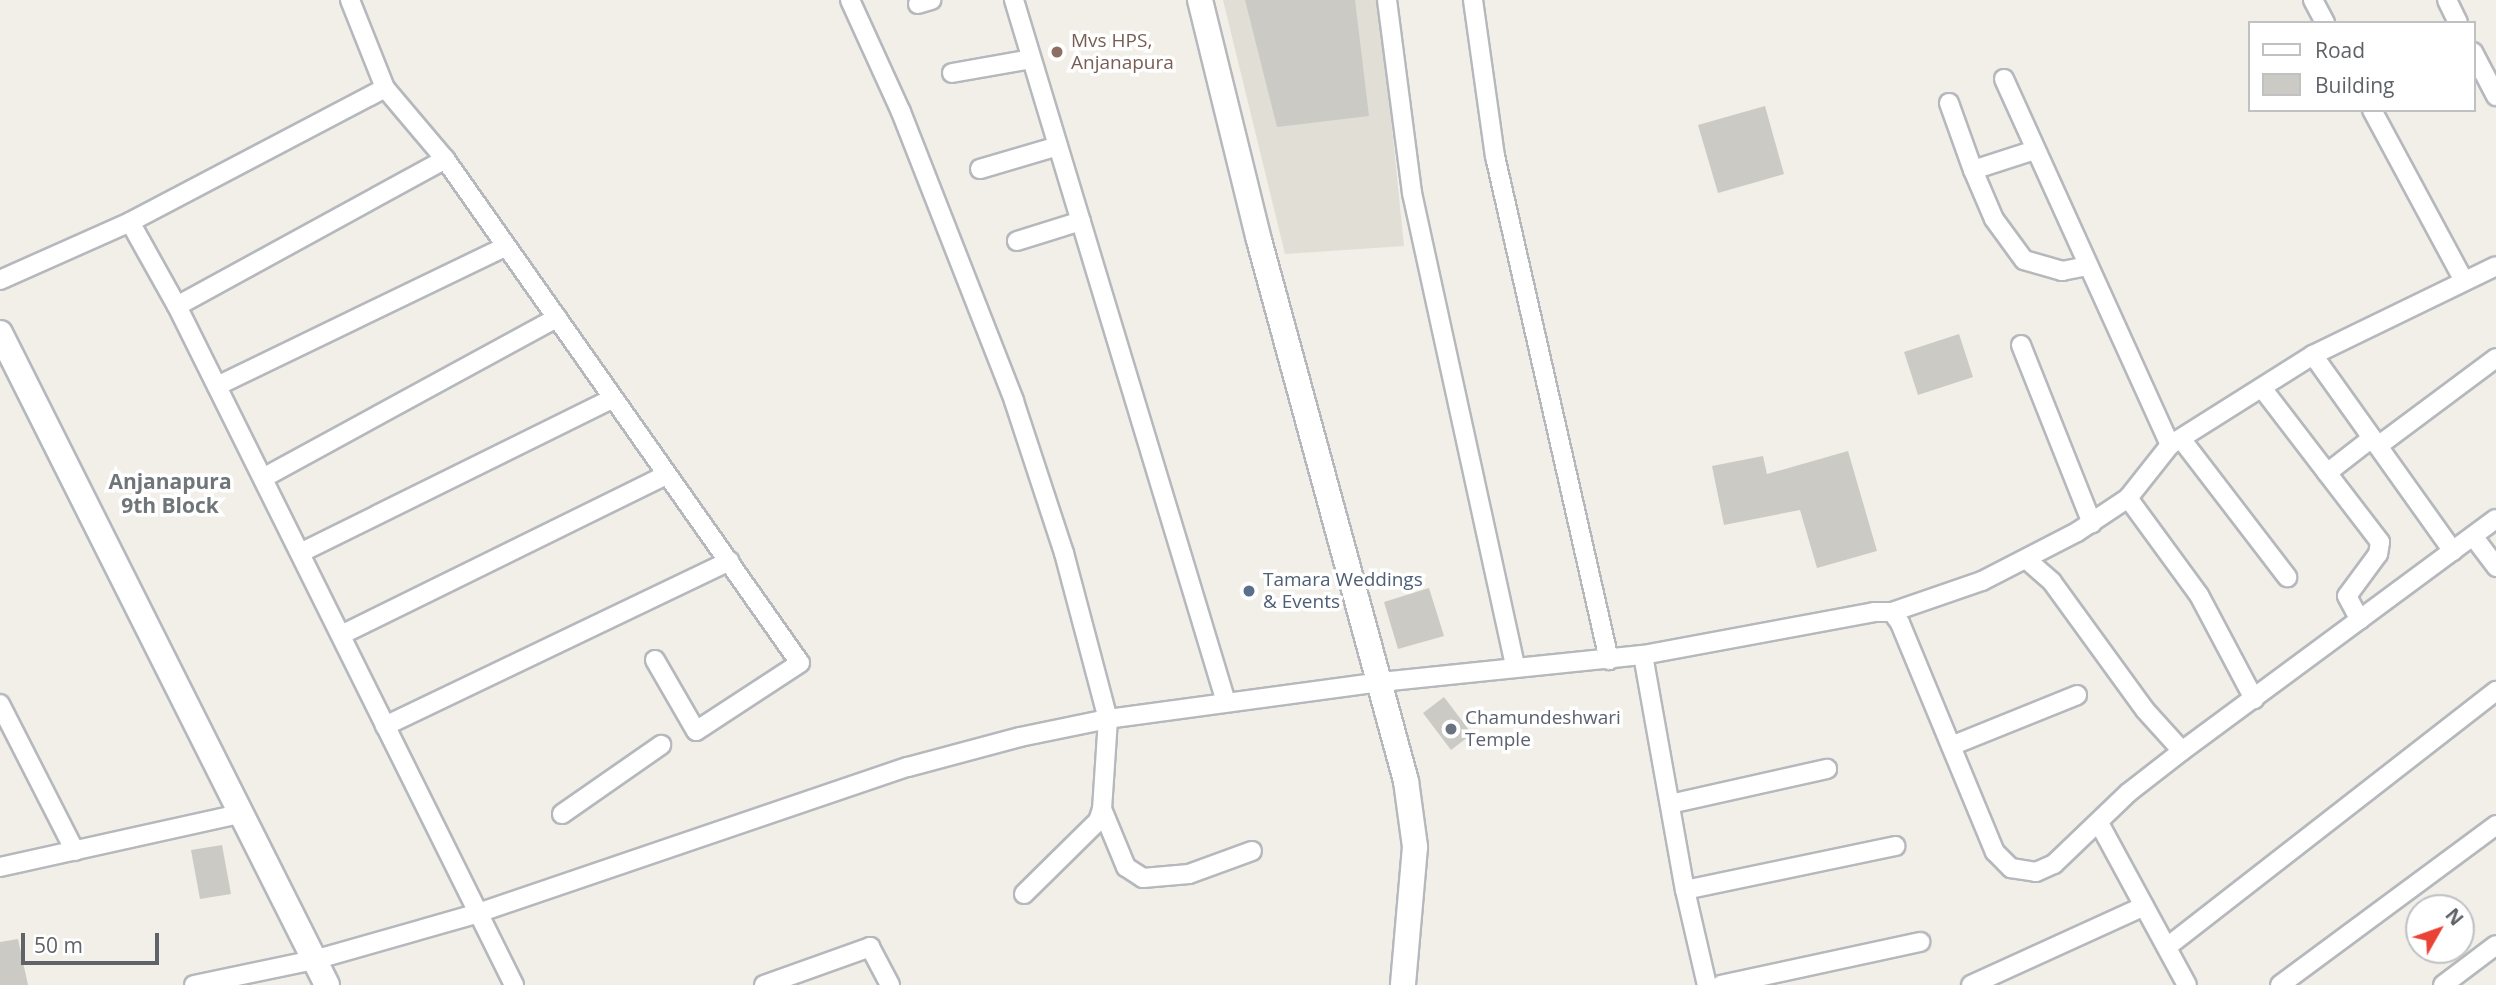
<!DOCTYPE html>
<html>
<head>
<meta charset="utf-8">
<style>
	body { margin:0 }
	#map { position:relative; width:2496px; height:985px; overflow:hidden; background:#f1efe8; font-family:"Open Sans",sans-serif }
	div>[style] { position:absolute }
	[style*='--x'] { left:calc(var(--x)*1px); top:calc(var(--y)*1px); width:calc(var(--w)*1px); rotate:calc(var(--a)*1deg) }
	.education>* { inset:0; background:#e1ded6 }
	.building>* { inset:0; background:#cccac5 }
	.roads { filter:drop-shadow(2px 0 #b5b8bc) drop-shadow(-2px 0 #b5b8bc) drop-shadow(0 2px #b5b8bc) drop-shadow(0 -2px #b5b8bc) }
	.street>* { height:18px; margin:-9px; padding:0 9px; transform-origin:9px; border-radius:9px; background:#fff }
	.secondary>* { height:24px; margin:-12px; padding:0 12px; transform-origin:12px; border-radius:12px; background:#fff }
	.dots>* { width:19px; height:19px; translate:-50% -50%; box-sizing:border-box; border:4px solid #fff; border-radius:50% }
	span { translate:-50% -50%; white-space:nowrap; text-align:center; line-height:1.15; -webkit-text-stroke:7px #fff; paint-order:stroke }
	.education-label { font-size:19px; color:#785e54 }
	.left { translate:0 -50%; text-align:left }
	.service-label { font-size:19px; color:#4e5e75 }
	.worship-label { font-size:19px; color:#5b616d }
	.neighbourhood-label { font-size:21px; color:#70757a; font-weight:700 }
	.legend { position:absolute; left:2248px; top:21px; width:228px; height:91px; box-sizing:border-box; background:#fff; border:2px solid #bfc1c3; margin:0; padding:9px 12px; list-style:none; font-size:21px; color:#5f6368 }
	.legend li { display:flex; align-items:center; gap:14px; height:35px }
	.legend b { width:35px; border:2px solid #bfc1c3 }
	.north { position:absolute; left:2405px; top:894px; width:70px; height:70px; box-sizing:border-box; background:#fff; border:2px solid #bfc1c3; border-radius:50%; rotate:50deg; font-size:19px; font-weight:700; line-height:28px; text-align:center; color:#5f6368 }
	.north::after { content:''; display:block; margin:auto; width:24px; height:32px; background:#ea4335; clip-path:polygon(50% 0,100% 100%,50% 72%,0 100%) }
	.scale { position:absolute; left:21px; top:933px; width:138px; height:32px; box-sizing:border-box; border:4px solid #5f6368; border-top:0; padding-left:9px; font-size:21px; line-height:24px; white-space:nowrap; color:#5f6368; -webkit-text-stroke:5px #fff; paint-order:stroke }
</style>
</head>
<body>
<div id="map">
	<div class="education">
		<div style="clip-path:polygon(1223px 0,1379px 0,1404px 246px,1285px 254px)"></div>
	</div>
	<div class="building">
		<div style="clip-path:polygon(1245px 0,1355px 0,1369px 116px,1277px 127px)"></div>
		<div style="clip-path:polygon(1765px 106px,1784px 174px,1718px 193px,1698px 125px)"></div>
		<div style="clip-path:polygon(1959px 334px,1973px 377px,1918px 395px,1904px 352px)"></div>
		<div style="clip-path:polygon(1848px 451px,1877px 551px,1817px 568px,1800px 510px,1724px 525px,1712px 466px,1763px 456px,1767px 474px)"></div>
		<div style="clip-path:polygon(1429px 588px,1444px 636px,1398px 649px,1384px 602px)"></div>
		<div style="clip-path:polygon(1444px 697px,1472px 734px,1451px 750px,1423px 713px)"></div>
		<div style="clip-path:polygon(222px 845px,231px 894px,200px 899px,191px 850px)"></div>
		<div style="clip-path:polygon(18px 939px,28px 985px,0 985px,0 942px)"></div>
	</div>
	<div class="roads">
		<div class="street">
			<div style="--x:350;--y:0;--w:95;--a:68.3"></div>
			<div style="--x:385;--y:88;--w:93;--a:49.8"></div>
			<div style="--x:445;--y:159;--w:616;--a:54.84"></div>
			<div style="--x:800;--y:663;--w:124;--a:146.8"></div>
			<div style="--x:696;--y:731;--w:82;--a:-120"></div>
			<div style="--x:850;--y:0;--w:123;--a:65.5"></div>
			<div style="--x:901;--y:112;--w:310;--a:68.6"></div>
			<div style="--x:1014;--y:401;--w:160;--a:71.8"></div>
			<div style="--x:1064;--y:553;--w:172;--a:75.2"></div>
			<div style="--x:1108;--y:719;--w:90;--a:93.8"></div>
			<div style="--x:1102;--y:809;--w:13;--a:108"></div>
			<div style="--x:1098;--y:821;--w:104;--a:135.4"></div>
			<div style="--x:1014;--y:0;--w:733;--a:73.2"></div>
			<div style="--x:1387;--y:0;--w:195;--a:82.6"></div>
			<div style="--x:1412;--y:193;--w:486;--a:77.7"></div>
			<div style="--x:1473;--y:0;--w:158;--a:82"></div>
			<div style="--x:1495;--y:156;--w:517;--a:77.25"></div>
			<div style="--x:2313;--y:0;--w:26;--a:62"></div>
			<div style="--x:2447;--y:0;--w:25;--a:64"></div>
			<div style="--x:918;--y:4;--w:14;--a:-17"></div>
			<div style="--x:2473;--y:52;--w:50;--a:62.4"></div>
			<div style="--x:952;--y:73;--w:80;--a:-10"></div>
			<div style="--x:2004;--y:79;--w:402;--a:65.6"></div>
			<div style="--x:1949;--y:103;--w:71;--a:70.3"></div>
			<div style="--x:1973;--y:170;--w:65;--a:-17.9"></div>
			<div style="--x:2372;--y:110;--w:194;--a:61.7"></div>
			<div style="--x:980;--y:169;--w:81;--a:-16.4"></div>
			<div style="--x:1973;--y:170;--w:53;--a:66.8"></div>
			<div style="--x:1994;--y:219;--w:51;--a:53.8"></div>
			<div style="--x:2024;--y:260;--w:40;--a:16"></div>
			<div style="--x:2062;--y:271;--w:26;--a:-11"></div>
			<div style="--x:130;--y:222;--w:96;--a:60.8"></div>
			<div style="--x:177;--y:306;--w:758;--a:63.6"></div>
			<div style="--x:1017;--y:241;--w:67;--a:-17.4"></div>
			<div style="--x:0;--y:280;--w:142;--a:-24"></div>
			<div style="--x:130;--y:222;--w:288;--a:-27.7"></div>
			<div style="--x:177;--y:306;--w:306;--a:-28.7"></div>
			<div style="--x:2021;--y:345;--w:192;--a:68.3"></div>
			<div style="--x:2313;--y:355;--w:241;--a:54.5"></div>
			<div style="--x:217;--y:386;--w:321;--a:-25.8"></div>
			<div style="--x:2262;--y:388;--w:194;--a:52.5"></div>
			<div style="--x:2380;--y:542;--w:12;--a:99"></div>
			<div style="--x:2378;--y:554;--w:52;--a:126.4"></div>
			<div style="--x:2347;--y:596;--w:27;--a:62"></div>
			<div style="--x:2182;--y:440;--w:173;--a:52.5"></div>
			<div style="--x:2378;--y:446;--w:147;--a:-36.7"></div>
			<div style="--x:2327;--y:473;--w:57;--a:-37.9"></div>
			<div style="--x:263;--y:478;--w:335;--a:-28.6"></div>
			<div style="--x:2128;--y:498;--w:120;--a:53.8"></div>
			<div style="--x:2199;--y:595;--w:118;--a:62.1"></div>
			<div style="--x:2473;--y:536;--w:39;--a:53"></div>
			<div style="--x:300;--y:553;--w:349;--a:-26.3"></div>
			<div style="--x:2027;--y:560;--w:33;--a:41"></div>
			<div style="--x:2052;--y:582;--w:158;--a:54"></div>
			<div style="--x:2145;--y:710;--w:55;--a:47.9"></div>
			<div style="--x:1892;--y:612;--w:95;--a:-19"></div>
			<div style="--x:1982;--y:581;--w:107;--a:-27.3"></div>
			<div style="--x:2077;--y:532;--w:61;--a:-33.7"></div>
			<div style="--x:2128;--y:498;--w:68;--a:-51.6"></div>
			<div style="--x:2170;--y:445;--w:169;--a:-32.2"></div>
			<div style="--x:2313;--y:355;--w:203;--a:-25.9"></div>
			<div style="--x:341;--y:635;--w:362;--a:-26.2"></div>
			<div style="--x:1643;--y:655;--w:239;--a:79.9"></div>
			<div style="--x:1685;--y:890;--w:98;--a:77"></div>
			<div style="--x:0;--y:704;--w:165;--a:63"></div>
			<div style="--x:385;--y:726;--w:382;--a:-25.6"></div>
			<div style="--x:1951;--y:746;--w:136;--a:-22"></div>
			<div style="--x:1670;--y:804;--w:161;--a:-12.6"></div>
			<div style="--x:1102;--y:809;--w:63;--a:67.5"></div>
			<div style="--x:1126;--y:867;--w:20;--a:33"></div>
			<div style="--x:1143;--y:878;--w:46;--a:-5"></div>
			<div style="--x:1189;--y:874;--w:67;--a:-20.1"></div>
			<div style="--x:562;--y:814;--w:121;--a:-34.9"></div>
			<div style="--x:2099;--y:823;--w:184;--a:61.5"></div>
			<div style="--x:0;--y:867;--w:245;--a:-12.5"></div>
			<div style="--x:1685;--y:890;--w:215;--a:-11.8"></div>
			<div style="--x:2167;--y:947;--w:417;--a:-37.9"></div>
			<div style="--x:194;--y:985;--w:123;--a:-11.8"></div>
			<div style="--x:314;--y:960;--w:167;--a:-15.9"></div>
			<div style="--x:475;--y:914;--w:457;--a:-18.8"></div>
			<div style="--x:908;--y:767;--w:116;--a:-15"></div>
			<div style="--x:1020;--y:737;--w:90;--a:-11.6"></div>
			<div style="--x:1108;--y:719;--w:275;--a:-7.7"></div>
			<div style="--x:1380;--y:682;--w:264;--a:-5.9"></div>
			<div style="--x:1643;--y:655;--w:235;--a:-10.5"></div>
			<div style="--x:1874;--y:612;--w:18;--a:0"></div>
			<div style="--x:1892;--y:612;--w:14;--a:54"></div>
			<div style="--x:1900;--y:623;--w:248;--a:67.5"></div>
			<div style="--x:1995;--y:852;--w:23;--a:45"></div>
			<div style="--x:2011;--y:868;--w:25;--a:9"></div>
			<div style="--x:2036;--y:872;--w:20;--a:-24"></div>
			<div style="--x:2054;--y:864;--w:103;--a:-43.8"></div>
			<div style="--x:2128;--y:793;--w:68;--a:-37.9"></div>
			<div style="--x:2182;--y:751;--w:390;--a:-36.5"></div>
			<div style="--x:764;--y:985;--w:113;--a:-19.7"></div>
			<div style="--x:870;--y:947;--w:43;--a:62.2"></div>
			<div style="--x:1721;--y:985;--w:204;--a:-12.2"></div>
			<div style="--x:1971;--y:985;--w:190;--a:-24.5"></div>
			<div style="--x:2280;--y:985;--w:269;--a:-36.5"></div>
			<div style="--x:2443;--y:985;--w:66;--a:-37"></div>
		</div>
		<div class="secondary">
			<div style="--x:1200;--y:0;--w:247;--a:76.2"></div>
			<div style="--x:1259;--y:240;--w:561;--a:74.8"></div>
			<div style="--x:1406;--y:781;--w:67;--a:82.2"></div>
			<div style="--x:1415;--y:847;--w:139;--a:95"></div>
			<div style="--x:0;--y:333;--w:729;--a:63.36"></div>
		</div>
	</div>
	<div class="dots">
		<div style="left:1057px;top:52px;background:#8d6e63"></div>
		<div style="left:1249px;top:591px;background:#5c6f8a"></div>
		<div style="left:1451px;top:729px;background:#6b7280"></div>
	</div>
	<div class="education-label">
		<span class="left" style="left:1071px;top:52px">Mvs HPS,<br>Anjanapura</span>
	</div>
	<div class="service-label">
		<span class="left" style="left:1263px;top:591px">Tamara Weddings<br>&amp; Events</span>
	</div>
	<div class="worship-label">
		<span class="left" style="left:1465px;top:729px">Chamundeshwari<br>Temple</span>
	</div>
	<div class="neighbourhood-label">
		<span style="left:170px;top:493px">Anjanapura<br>9th Block</span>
	</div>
	<ul class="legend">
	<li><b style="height:9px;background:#fff"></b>Road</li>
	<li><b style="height:19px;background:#cccac5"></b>Building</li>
	</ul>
	<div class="north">N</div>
	<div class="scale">50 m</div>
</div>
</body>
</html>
